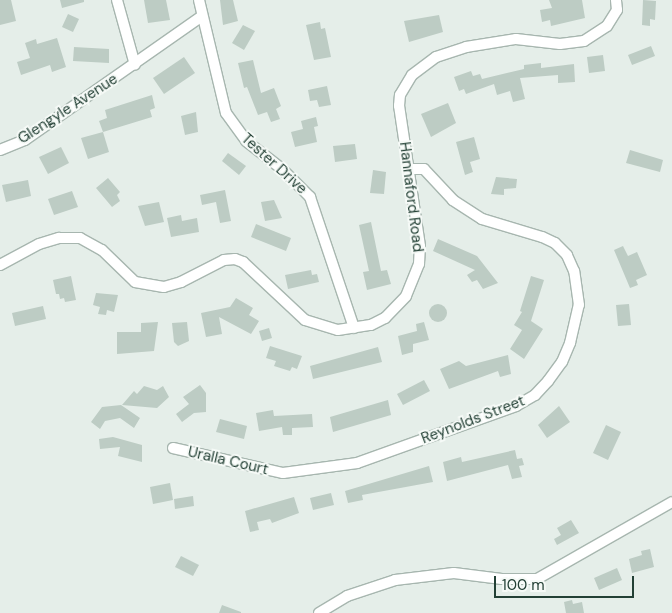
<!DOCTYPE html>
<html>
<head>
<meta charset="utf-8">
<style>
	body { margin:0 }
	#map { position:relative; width:672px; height:613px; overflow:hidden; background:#e5eee9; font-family:"DM Sans",sans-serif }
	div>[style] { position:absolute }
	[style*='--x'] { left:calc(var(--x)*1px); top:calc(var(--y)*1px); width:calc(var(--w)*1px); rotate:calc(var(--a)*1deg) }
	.building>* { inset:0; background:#bdccc4 }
	.round { border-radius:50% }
	.roads { filter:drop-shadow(1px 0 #a7b6af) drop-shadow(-1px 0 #a7b6af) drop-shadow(0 1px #a7b6af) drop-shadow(0 -1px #a7b6af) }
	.minor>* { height:10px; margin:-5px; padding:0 5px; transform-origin:5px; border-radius:5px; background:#fff }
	span { translate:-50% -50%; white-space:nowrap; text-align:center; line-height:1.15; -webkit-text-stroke:4px #f6faf7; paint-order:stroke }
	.street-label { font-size:15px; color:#234035 }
	.scale { position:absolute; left:494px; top:576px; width:140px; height:22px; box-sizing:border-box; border:2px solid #234035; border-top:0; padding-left:6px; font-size:15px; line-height:18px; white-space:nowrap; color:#234035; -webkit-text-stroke:4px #f6faf7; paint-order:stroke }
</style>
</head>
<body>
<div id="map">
	<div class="building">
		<div style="clip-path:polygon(0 0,11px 0,16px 21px,0 25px)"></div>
		<div style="clip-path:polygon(60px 0,84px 0,84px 2px,62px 8px)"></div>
		<div style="clip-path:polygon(144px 0,166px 0,170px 20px,148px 23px)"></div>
		<div style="clip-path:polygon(220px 0,233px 0,238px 21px,223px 25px)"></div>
		<div style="clip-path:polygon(549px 0,582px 0,585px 18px,551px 26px,550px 20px,542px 22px,540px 10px,552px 8px)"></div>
		<div style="clip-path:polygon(643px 0,656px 1px,655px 20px,650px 19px,650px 26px,642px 25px)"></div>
		<div style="clip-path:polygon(68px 14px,79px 19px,73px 32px,62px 27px)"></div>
		<div style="clip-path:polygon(439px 15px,443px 32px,409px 42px,404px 21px)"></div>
		<div style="clip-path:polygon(320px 22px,321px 29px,325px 28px,331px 57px,314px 60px,306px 25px)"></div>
		<div style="clip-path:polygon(243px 25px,255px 31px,244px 50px,232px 43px)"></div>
		<div style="clip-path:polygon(57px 38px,66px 67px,52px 72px,50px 65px,21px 75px,17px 62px,30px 58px,25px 43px,36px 39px,37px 44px)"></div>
		<div style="clip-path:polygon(651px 46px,655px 56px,632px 65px,628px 55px)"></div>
		<div style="clip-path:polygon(74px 47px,109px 49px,109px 63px,73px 61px)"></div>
		<div style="clip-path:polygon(603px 55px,605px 71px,589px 73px,587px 57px)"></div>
		<div style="clip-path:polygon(184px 57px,195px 73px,164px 94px,153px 78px)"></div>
		<div style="clip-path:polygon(253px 60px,261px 93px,274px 88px,281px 106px,276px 109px,280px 119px,271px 122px,267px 112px,258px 115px,247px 87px,244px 88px,238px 63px)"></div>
		<div style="clip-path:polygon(541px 63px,541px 68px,574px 64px,575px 82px,558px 83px,558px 75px,520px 78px,525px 99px,513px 102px,510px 91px,497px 95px,494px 84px,466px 94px,464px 89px,459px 91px,454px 77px,471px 71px,473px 76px,480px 74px,482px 79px,524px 69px,524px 65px)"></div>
		<div style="clip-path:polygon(327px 86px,331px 105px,319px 107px,317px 100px,310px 101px,308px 90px)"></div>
		<div style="clip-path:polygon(152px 95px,155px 108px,150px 110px,152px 117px,103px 132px,99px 121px,107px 118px,105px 110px)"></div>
		<div style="clip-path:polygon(448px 103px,456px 123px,431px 137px,421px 114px)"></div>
		<div style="clip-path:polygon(196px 112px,198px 132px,185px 135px,181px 116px)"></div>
		<div style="clip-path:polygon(316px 117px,318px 126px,314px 127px,317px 142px,295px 147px,291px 132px,303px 129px,301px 121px)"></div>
		<div style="clip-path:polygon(103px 132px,109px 152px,88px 159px,81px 138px)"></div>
		<div style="clip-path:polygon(474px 137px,480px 159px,470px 162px,473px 172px,465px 175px,456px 142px)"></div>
		<div style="clip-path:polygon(355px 144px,357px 159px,335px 162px,333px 146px)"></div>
		<div style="clip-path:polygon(61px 147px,69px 163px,48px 174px,39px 157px)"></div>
		<div style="clip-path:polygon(630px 150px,663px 160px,660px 172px,626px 163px)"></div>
		<div style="clip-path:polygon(228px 153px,246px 166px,239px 175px,222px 161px)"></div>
		<div style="clip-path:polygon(373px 170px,386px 172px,384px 194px,370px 193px)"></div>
		<div style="clip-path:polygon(496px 177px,517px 179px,516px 188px,504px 189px,504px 195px,491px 194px)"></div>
		<div style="clip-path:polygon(108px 178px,120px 192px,117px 195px,120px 201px,112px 207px,96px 188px)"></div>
		<div style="clip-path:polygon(28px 180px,31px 196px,6px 202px,2px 185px)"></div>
		<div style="clip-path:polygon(225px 190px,231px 221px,220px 223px,216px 202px,202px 205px,200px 195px)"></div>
		<div style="clip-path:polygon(72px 191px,78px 207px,54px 215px,48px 199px)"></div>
		<div style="clip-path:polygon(274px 200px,282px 218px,265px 221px,261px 202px)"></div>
		<div style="clip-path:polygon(159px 202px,164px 222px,145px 226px,138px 206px)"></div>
		<div style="clip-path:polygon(181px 215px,182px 221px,197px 218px,199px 232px,171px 237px,167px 218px)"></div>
		<div style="clip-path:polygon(371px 222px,381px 271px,387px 270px,391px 284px,367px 290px,363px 272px,369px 271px,359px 225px)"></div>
		<div style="clip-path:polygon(256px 224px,291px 238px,286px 251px,251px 237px)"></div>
		<div style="clip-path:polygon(438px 239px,477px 256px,498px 283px,483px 289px,477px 280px,472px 282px,467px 275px,475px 270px,433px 251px)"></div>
		<div style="clip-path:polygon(623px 246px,628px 256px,637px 252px,647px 275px,636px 280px,638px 285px,630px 288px,614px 250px)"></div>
		<div style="clip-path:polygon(311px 270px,312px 275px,317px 274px,319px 282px,288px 289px,285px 275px)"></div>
		<div style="clip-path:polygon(71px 276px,76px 300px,65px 302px,64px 298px,60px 299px,59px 294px,56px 294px,53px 280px)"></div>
		<div style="clip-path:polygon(531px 276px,544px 280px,531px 321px,543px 329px,524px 359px,510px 349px,522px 330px,514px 325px,522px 312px,520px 311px)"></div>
		<div style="clip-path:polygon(96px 293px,118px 295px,114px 312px,107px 310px,106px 315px,98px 314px,100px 307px,93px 305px)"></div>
		<div style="clip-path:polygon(236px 298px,253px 308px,249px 315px,259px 321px,251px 334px,219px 317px,222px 334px,206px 337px,201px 313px,230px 307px)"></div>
		<div class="round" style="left:429px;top:304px;width:18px;height:18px"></div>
		<div style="clip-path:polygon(629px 304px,631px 325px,618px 326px,616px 305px)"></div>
		<div style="clip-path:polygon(43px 306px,46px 319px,15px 326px,12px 313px)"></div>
		<div style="clip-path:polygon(158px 322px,154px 351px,117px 354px,117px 332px,141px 332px,141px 323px)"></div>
		<div style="clip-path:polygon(187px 322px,189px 341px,178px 346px,174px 342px,172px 323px)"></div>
		<div style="clip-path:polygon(424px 322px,429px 340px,413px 344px,413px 352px,402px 355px,398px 336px,417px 331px,416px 324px)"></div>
		<div style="clip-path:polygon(269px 328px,272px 338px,262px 341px,259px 331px)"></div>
		<div style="clip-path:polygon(270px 346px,302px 356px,297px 369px,292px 367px,290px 371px,274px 366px,276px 361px,266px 358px)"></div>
		<div style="clip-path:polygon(378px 347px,382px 362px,313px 379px,310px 366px)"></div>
		<div style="clip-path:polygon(508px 355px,511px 374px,500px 377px,498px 371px,449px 389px,440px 369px,459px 361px,466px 366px)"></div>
		<div style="clip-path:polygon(424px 380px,430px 391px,403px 405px,397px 394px)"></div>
		<div style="clip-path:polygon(200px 385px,206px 393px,206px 412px,194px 413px,182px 422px,176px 414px,189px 404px,183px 397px)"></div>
		<div style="clip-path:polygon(144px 386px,157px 390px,163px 386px,169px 397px,157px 408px,122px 405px,134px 391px,137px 394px)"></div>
		<div style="clip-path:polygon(388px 400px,391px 415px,333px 432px,330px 417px)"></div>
		<div style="clip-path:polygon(121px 405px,140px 418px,134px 428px,120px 418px,105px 421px,100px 429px,91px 422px,102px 407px)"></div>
		<div style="clip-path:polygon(559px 406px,570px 422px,547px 438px,538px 425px)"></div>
		<div style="clip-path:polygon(273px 410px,274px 416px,312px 414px,313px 427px,292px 428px,292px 435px,283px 435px,282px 427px,259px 431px,256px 413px)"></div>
		<div style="clip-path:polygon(220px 419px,247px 426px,244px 439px,216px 432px)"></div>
		<div style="clip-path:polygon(606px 425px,621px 432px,608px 460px,593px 453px)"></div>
		<div style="clip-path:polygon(113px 437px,142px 445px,142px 462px,118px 456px,120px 447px,100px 449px,99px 439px)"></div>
		<div style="clip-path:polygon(515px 450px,517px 459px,522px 458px,524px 465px,519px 466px,522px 477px,512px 479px,508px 465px,447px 481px,443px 462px,461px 457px,462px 462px)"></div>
		<div style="clip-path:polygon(429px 466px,433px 482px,362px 495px,363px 500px,348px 503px,345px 491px)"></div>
		<div style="clip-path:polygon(170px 483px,173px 500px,153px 504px,150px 487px)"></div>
		<div style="clip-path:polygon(331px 493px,334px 505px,313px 510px,310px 498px)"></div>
		<div style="clip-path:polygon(193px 496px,194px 506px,175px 509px,174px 499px)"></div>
		<div style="clip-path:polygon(294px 497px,299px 513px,272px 523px,270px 519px,257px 522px,259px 530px,250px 532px,245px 511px)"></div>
		<div style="clip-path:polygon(571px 520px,579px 533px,557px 545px,554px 539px,561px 535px,557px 528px)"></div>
		<div style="clip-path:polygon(650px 549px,654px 567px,632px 573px,629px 559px,642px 555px,641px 551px)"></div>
		<div style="clip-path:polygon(181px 556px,199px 565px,193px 576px,175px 567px)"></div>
		<div style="clip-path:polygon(617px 568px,622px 580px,599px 590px,594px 578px)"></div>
		<div style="clip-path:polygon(572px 600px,573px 604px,582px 602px,584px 613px,566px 613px,564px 602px)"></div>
		<div style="clip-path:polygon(222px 605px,241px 612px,241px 613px,219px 613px)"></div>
	</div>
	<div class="roads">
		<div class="minor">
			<div style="--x:117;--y:0;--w:67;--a:74.5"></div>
			<div style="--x:199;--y:0;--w:116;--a:76.6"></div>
			<div style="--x:226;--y:113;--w:34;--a:54"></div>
			<div style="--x:246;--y:141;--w:46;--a:37.9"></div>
			<div style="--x:282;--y:169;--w:40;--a:45"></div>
			<div style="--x:310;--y:197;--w:138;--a:71.4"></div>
			<div style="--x:0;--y:150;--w:27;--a:-22"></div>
			<div style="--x:25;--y:140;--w:216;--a:-35"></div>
			<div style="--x:0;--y:265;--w:44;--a:-28.3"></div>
			<div style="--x:39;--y:244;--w:21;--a:-17"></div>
			<div style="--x:59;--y:238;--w:21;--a:0"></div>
			<div style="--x:80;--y:238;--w:25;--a:29"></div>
			<div style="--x:102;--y:250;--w:46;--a:44.1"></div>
			<div style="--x:135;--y:282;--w:29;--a:10"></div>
			<div style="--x:164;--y:287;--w:18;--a:-16"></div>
			<div style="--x:181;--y:282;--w:48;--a:-27.1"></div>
			<div style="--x:224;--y:260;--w:11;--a:-5"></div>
			<div style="--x:235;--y:259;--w:9;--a:21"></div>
			<div style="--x:243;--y:262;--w:85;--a:43.1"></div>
			<div style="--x:305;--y:320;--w:34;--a:17"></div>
			<div style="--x:338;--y:330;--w:33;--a:-9"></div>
			<div style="--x:371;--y:325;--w:16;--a:-27"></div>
			<div style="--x:385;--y:318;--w:30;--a:-46"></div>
			<div style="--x:406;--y:296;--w:35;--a:-68"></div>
			<div style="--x:419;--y:264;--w:18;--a:-87"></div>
			<div style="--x:420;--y:246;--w:142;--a:-98.5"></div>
			<div style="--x:399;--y:106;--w:11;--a:-85"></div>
			<div style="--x:400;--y:95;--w:23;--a:-59"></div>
			<div style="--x:412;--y:75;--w:30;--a:-37"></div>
			<div style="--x:436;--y:57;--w:32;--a:-18"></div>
			<div style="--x:466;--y:47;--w:51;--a:-9.1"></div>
			<div style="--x:516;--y:39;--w:44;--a:6.5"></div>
			<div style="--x:560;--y:44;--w:24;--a:-7"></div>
			<div style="--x:584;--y:41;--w:27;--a:-33"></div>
			<div style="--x:607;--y:26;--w:19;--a:-58"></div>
			<div style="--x:617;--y:10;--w:10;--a:-96"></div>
			<div style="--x:173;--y:448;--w:113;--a:12.8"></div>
			<div style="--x:283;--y:473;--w:75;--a:-7.7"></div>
			<div style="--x:357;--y:463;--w:169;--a:-19.7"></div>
			<div style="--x:516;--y:406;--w:22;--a:-30"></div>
			<div style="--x:535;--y:395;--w:19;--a:-47"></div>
			<div style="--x:548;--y:381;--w:24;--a:-54"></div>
			<div style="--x:562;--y:362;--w:21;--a:-67"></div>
			<div style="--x:570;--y:343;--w:39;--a:-77"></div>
			<div style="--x:579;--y:305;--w:34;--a:-98"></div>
			<div style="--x:574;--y:271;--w:17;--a:-114"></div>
			<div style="--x:567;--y:255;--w:17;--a:-135"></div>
			<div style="--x:555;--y:243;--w:14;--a:-155"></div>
			<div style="--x:542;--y:237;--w:63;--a:-163.3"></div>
			<div style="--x:482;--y:219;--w:35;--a:-147"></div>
			<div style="--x:453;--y:200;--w:42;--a:-133.1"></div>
			<div style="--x:424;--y:169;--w:15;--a:180"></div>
			<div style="--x:319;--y:613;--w:33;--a:-31"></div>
			<div style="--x:347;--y:596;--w:51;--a:-18.4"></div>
			<div style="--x:395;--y:580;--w:59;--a:-6.8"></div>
			<div style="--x:454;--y:573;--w:48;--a:7.1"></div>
			<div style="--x:502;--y:579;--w:35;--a:0"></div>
			<div style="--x:537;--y:579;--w:155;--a:-29.7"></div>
		</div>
	</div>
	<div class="street-label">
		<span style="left:68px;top:109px;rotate:-33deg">Glengyle Avenue</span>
		<span style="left:274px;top:164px;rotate:42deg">Tester Drive</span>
		<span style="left:411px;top:197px;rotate:83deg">Hannaford Road</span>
		<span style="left:473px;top:420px;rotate:-21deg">Reynolds Street</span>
		<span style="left:228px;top:461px;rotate:13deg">Uralla Court</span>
	</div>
	<div class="scale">100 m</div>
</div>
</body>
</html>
